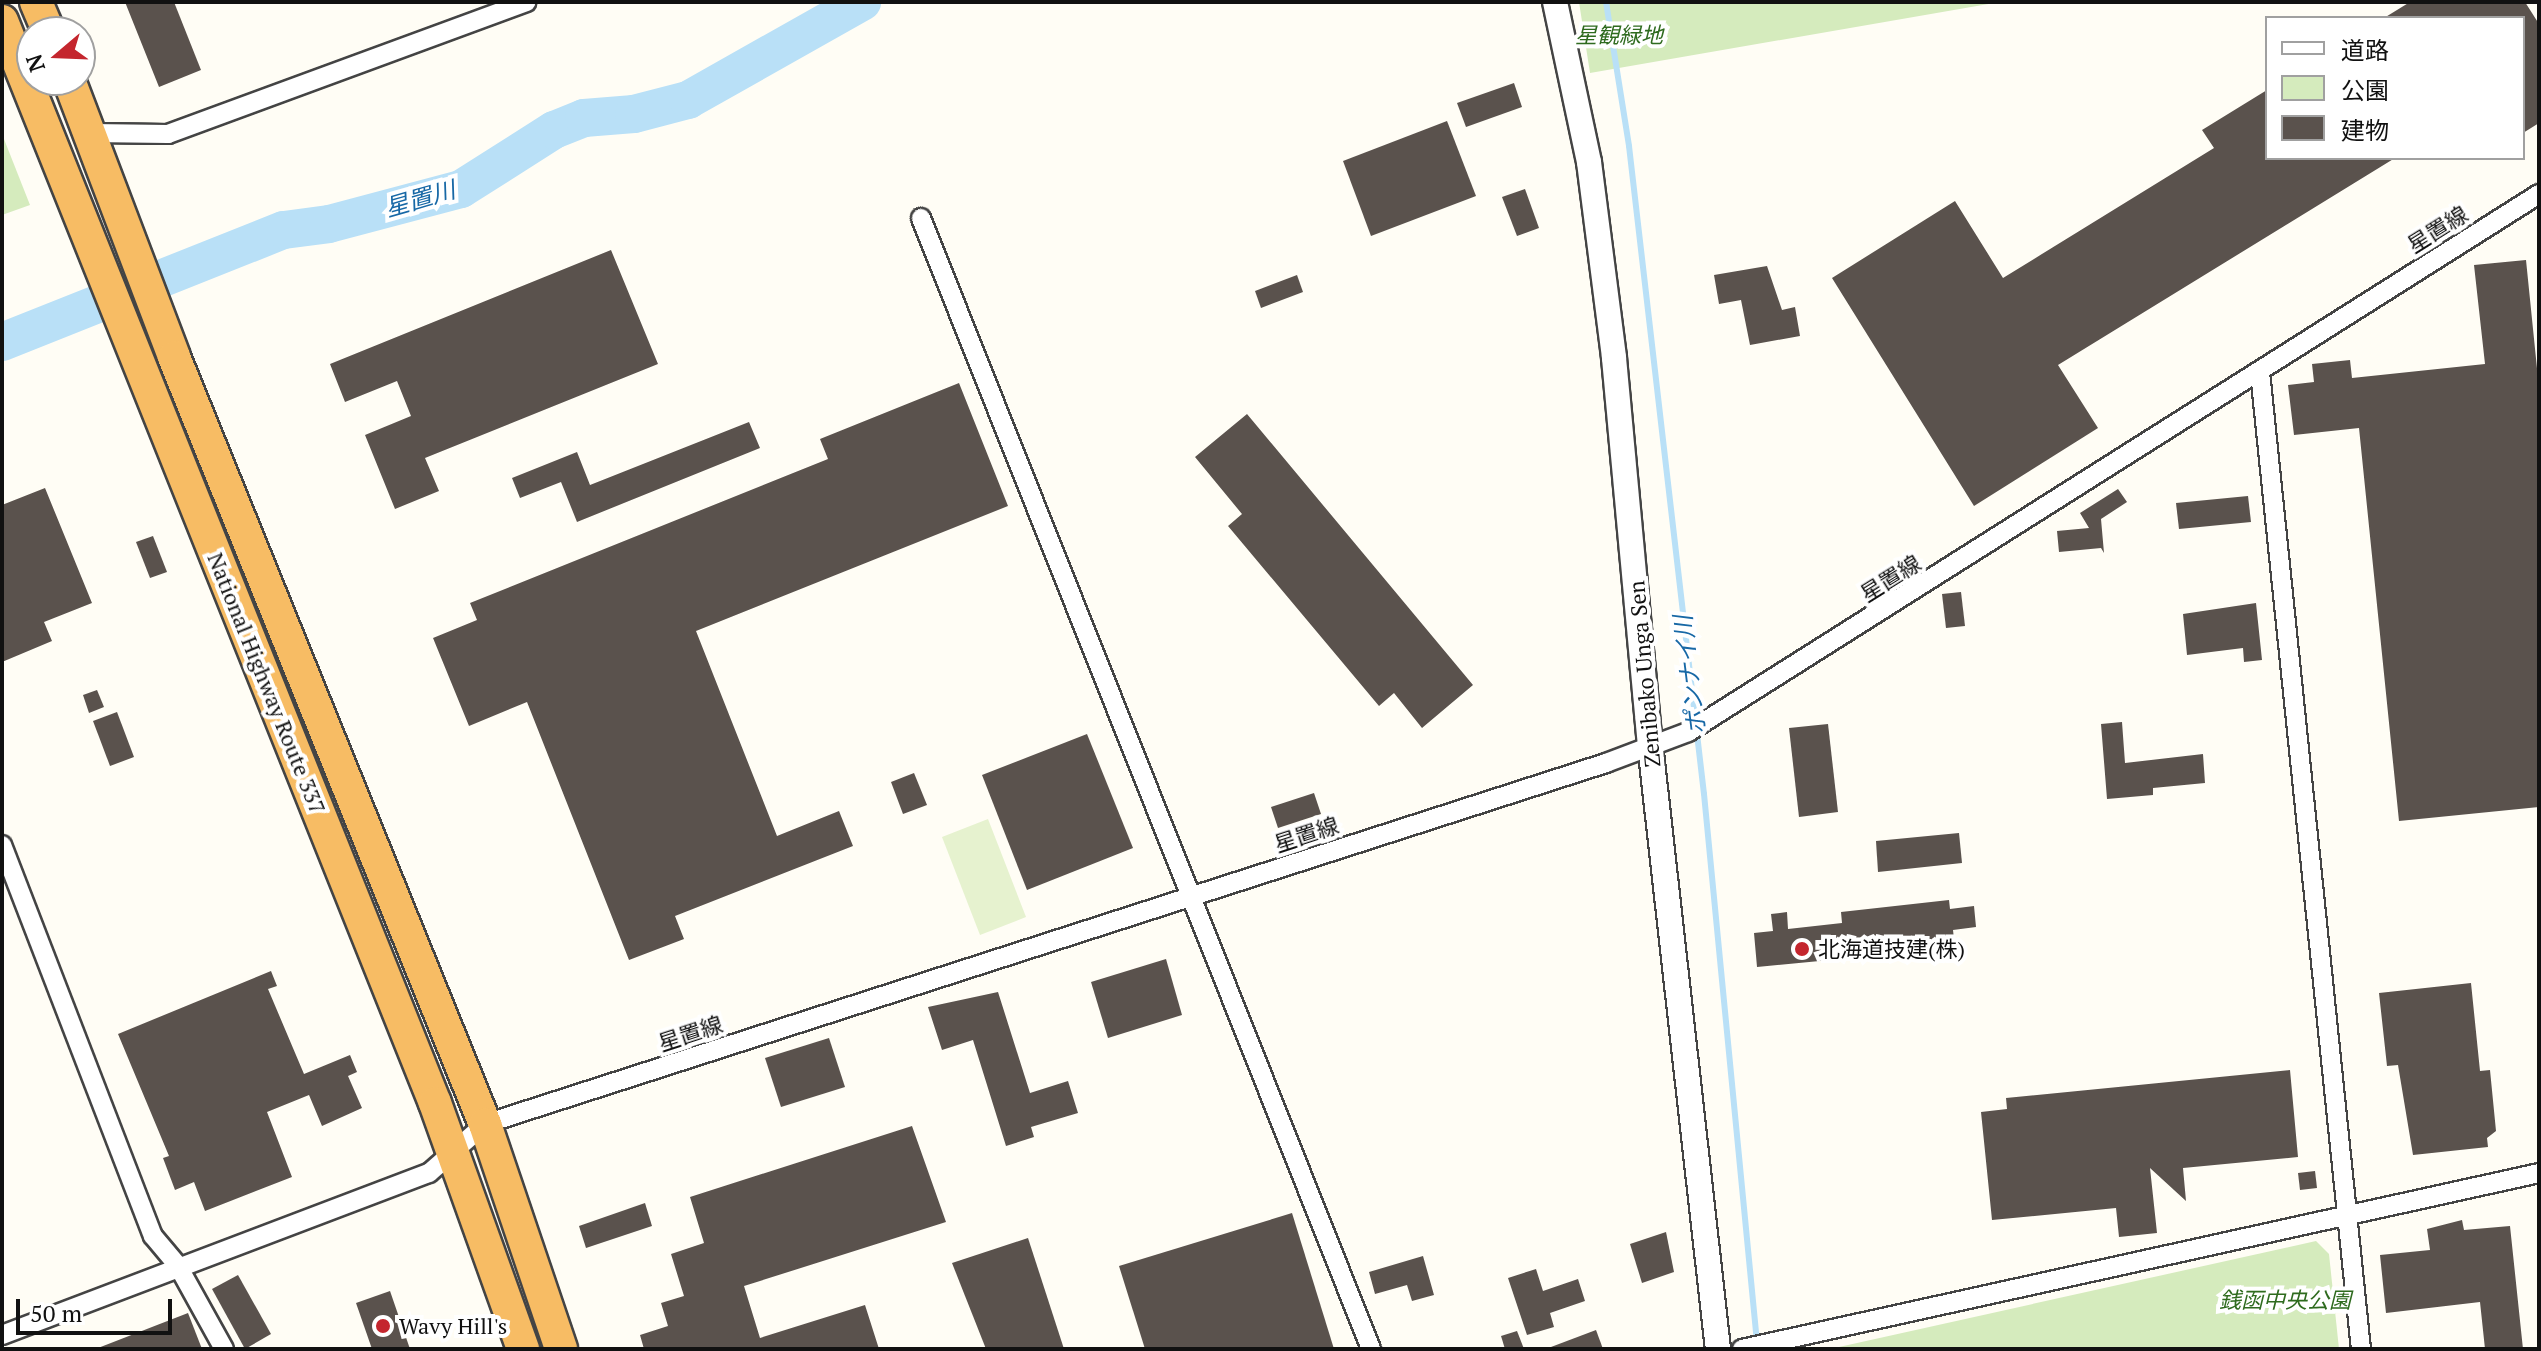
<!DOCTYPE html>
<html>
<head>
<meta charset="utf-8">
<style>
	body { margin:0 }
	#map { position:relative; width:2541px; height:1351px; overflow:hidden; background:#fffdf5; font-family:"PT Serif","Noto Sans JP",serif }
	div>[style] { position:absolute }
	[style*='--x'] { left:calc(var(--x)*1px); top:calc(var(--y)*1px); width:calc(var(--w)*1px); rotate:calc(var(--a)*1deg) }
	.green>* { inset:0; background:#d5ebbd }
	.pitch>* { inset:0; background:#e6f2cf }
	.water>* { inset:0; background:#b9e0f7 }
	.stream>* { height:6px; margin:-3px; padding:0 3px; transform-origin:3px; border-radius:3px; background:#b9e0f7 }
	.river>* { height:38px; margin:-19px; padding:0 19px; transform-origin:19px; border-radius:19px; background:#b9e0f7 }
	.building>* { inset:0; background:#5a524d }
	.roads { filter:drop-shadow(2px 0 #444) drop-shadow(-2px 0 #444) drop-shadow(0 2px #444) drop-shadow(0 -2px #444) }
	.minor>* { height:18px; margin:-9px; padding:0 9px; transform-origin:9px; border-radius:9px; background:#fff }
	.tertiary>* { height:24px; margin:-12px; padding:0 12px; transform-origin:12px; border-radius:12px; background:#fff }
	.trunk>* { height:32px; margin:-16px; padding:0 16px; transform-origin:16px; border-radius:16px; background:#f7bc64 }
	.dots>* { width:22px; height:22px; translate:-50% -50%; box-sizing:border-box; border:4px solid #fff; border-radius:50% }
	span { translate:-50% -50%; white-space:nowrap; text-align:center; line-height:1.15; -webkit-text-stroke:8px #fff; paint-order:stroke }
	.park-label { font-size:22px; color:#2f6b1f; font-style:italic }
	.street-label { font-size:22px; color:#111 }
	.poi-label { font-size:22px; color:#111 }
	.left { translate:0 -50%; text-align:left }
	.water-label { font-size:24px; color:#1768a6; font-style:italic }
	.frame { position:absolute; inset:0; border:4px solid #111; pointer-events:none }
	.legend { position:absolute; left:2265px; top:16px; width:260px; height:144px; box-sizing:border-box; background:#fff; border:2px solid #a0a0a0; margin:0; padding:10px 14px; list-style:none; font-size:24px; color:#111 }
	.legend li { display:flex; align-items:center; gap:16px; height:40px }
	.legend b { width:40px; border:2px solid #a0a0a0 }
	.north { position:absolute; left:16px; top:16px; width:80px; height:80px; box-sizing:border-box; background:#fff; border:2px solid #a0a0a0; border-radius:50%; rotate:251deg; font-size:22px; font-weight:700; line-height:32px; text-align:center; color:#111 }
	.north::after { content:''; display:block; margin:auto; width:28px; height:36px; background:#c4262e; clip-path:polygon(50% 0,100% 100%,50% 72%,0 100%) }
	.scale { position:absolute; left:16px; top:1299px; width:156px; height:36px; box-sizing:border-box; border:4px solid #111; border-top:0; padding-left:10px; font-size:24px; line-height:28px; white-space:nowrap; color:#111; -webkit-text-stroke:6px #fff; paint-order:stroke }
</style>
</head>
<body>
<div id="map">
	<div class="green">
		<div style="clip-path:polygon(1579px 2px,2000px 2px,1590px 73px)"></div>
		<div style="clip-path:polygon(2px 134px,30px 205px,2px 215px)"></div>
		<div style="clip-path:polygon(2316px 1241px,2329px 1254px,2339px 1349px,1830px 1349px)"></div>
	</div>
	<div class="pitch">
		<div style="clip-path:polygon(988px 819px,1026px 917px,980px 935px,942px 837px)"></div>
	</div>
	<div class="water">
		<div style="clip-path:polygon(73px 309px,78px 323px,2px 358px,2px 335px)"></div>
	</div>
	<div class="stream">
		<div style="--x:1606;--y:2;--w:146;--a:80.9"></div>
		<div style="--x:1629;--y:146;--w:652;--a:83.4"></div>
		<div style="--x:1704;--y:794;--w:551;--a:84.48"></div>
	</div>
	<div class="river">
		<div style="--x:2;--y:342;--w:303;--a:-21.7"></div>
		<div style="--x:284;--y:230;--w:45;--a:-7.6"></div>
		<div style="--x:329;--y:224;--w:137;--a:-14.9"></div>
		<div style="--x:461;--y:189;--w:110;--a:-32.4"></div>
		<div style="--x:554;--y:130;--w:32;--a:-22"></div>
		<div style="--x:584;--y:118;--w:50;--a:-4.6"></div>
		<div style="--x:634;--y:114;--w:56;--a:-14.5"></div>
		<div style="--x:688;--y:100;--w:200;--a:-29.4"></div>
	</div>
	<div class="building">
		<div style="clip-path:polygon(125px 2px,174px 2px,201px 70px,159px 87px)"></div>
		<div style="clip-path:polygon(2410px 2px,2525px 2px,2539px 24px,2539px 123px,2523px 133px,2523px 18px,2384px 18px)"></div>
		<div style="clip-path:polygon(1514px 83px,1522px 107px,1466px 127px,1457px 103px)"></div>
		<div style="clip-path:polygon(2267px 90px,2267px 158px,2395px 158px,2058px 365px,2098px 428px,1974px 506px,1832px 278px,1955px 201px,2003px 278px,2214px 148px,2202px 130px)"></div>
		<div style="clip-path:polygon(1447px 121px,1476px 196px,1371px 236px,1343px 161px)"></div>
		<div style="clip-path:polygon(1525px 189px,1539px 228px,1517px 236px,1502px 197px)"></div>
		<div style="clip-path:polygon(611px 250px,658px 364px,425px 458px,439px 491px,395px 509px,365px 435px,411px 416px,397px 381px,345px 402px,330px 364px)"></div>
		<div style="clip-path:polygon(2526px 260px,2539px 388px,2539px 807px,2399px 821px,2359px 428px,2294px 435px,2288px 385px,2314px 382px,2312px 364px,2350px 360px,2352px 378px,2485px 364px,2474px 265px)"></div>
		<div style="clip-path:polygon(1767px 266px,1782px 310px,1795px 307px,1800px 336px,1750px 345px,1741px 300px,1719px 304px,1714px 275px)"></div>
		<div style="clip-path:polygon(1297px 275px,1303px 292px,1261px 308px,1255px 291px)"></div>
		<div style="clip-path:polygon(959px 383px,1008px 506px,696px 631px,777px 836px,839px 811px,853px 846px,675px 916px,684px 939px,629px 960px,527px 702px,469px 726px,433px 638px,477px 620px,470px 603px,828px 459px,820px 439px)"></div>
		<div style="clip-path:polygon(1247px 414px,1473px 685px,1422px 728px,1394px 693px,1379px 706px,1228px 526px,1242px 514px,1195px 457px)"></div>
		<div style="clip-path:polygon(749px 422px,760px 448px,577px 522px,561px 482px,520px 498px,512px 478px,577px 452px,590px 485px)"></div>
		<div style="clip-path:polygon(45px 488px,92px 603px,44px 622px,52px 641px,2px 662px,2px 505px)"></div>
		<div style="clip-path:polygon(2118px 489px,2127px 502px,2101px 519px,2104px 553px,2101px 548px,2059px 552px,2057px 531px,2089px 528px,2080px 513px)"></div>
		<div style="clip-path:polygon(2248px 496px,2251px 522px,2179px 529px,2176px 503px)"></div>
		<div style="clip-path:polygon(153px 536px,167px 572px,150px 578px,136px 542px)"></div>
		<div style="clip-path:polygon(1961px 592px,1965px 626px,1946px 628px,1942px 594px)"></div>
		<div style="clip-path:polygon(2256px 603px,2262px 660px,2244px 662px,2243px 648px,2187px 655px,2183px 614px)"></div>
		<div style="clip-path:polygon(97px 690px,104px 707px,89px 713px,83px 695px)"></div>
		<div style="clip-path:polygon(117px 712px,134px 757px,110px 766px,93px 721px)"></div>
		<div style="clip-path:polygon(2122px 722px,2125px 763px,2203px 754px,2205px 783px,2153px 788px,2153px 795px,2107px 799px,2101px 724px)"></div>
		<div style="clip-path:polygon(1828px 724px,1838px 812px,1799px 817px,1789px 728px)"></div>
		<div style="clip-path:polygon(1087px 734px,1133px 848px,1027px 890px,982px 775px)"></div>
		<div style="clip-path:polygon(914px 773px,927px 805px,903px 814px,891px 782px)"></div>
		<div style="clip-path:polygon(1314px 793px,1321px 814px,1278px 828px,1271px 807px)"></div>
		<div style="clip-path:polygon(1959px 833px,1962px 863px,1878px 872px,1876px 841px)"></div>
		<div style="clip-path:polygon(1949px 900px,1950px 909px,1974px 906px,1976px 927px,1953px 930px,1955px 948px,1757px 967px,1754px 933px,1773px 931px,1771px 914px,1787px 912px,1788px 929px,1842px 923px,1841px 912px)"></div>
		<div style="clip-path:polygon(1166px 959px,1182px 1015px,1108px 1038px,1091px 982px)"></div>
		<div style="clip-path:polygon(271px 971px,277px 986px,268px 989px,304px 1074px,350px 1055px,357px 1072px,348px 1076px,362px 1108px,322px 1126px,309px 1095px,267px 1112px,292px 1177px,205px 1211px,194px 1182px,175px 1190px,163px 1158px,169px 1156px,118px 1034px)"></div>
		<div style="clip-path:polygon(2471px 983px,2480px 1071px,2490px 1070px,2496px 1131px,2487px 1138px,2488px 1147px,2413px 1155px,2398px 1065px,2387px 1066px,2379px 993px)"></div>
		<div style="clip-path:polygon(998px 992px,1030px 1093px,1068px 1081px,1078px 1113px,1031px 1127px,1034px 1137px,1006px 1146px,973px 1040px,942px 1050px,928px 1007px)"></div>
		<div style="clip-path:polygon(829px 1038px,845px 1087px,781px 1107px,765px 1058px)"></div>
		<div style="clip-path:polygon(2290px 1070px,2298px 1157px,2183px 1168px,2186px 1201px,2150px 1168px,2157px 1233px,2119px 1237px,2116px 1208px,1992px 1220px,1981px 1112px,2007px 1109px,2006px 1098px)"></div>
		<div style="clip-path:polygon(912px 1126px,946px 1222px,744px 1286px,760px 1338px,865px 1305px,879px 1349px,644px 1349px,640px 1335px,668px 1326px,661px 1303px,684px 1296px,671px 1254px,704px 1243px,690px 1197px)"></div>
		<div style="clip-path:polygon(2315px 1171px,2317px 1188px,2300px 1190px,2298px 1173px)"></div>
		<div style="clip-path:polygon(645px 1203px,652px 1226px,586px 1248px,579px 1226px)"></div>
		<div style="clip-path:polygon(1292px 1213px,1334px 1349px,1145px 1349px,1119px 1266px)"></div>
		<div style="clip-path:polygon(2462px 1220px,2464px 1230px,2510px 1226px,2523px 1349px,2485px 1349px,2480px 1302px,2386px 1313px,2380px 1255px,2430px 1250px,2427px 1229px)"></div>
		<div style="clip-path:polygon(1666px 1232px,1674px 1272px,1642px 1283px,1630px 1244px)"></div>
		<div style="clip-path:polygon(1028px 1238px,1064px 1349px,986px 1349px,952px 1263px)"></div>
		<div style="clip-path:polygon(1423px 1256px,1434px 1295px,1412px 1301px,1407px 1285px,1375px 1294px,1369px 1272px)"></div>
		<div style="clip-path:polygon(1536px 1269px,1543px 1291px,1578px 1279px,1585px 1301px,1550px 1313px,1554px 1327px,1527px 1335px,1508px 1278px)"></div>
		<div style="clip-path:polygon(238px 1275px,271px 1334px,245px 1349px,212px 1289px)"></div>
		<div style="clip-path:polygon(390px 1291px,410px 1349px,372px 1349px,356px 1303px)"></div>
		<div style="clip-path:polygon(188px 1313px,202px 1349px,98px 1349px,98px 1348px)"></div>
		<div style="clip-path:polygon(1596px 1330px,1603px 1349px,1552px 1349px,1551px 1347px)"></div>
		<div style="clip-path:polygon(1517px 1331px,1524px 1349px,1505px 1349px,1501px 1336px)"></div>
	</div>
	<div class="roads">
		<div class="minor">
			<div style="--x:91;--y:133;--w:77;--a:0.7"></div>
			<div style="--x:168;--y:134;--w:382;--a:-20.2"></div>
			<div style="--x:921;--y:218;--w:1217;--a:68.3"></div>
			<div style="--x:2260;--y:372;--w:982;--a:84.1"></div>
			<div style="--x:2;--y:845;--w:419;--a:68.9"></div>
			<div style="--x:153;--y:1236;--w:39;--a:50"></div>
			<div style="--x:178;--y:1266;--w:95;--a:61"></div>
			<div style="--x:2;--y:1335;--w:457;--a:-20.8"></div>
			<div style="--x:429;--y:1173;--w:74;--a:-41.2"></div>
			<div style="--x:485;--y:1124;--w:1178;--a:-17.85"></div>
			<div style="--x:1606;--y:763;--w:88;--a:-20.7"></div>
			<div style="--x:1688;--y:732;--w:1007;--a:-32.3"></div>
			<div style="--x:1742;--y:1349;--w:816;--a:-12.45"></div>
		</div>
		<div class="tertiary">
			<div style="--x:1555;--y:2;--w:164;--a:78"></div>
			<div style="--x:1589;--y:162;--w:198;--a:82.7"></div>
			<div style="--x:1614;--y:358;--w:388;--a:84.7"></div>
			<div style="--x:1650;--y:744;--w:609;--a:83.59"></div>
		</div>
		<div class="trunk">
			<div style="--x:36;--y:2;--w:33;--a:67"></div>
			<div style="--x:2;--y:21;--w:1165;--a:68.19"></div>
			<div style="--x:435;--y:1103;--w:261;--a:70.3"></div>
			<div style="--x:69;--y:80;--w:296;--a:69.2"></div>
			<div style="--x:174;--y:357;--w:828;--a:67.93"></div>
			<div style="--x:485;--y:1124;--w:237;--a:71.3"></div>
		</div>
	</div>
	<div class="dots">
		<div style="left:1802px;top:949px;background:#c4262e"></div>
		<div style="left:383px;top:1326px;background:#c4262e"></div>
	</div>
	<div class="park-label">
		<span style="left:1619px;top:35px">星観緑地</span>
		<span style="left:2285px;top:1300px">銭函中央公園</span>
	</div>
	<div class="street-label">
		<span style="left:2437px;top:229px;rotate:-32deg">星置線</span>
		<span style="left:1890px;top:578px;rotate:-32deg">星置線</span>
		<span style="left:1644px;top:674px;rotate:-95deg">Zenibako Unga Sen</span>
		<span style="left:267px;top:683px;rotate:68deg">National Highway Route 337</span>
		<span style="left:1306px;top:834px;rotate:-18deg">星置線</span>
		<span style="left:690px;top:1033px;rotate:-18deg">星置線</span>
	</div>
	<div class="poi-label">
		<span class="left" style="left:1818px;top:949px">北海道技建(株)</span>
		<span class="left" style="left:399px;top:1326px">Wavy Hill's</span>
	</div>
	<div class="water-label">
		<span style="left:420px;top:199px;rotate:-16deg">星置川</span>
		<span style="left:1690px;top:675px;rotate:-97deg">ポンナイ川</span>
	</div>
	<div class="frame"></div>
	<ul class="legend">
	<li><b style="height:10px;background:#fff"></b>道路</li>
	<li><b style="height:22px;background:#d5ebbd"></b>公園</li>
	<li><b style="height:22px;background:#5a524d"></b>建物</li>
	</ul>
	<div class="north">N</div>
	<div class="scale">50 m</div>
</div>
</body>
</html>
